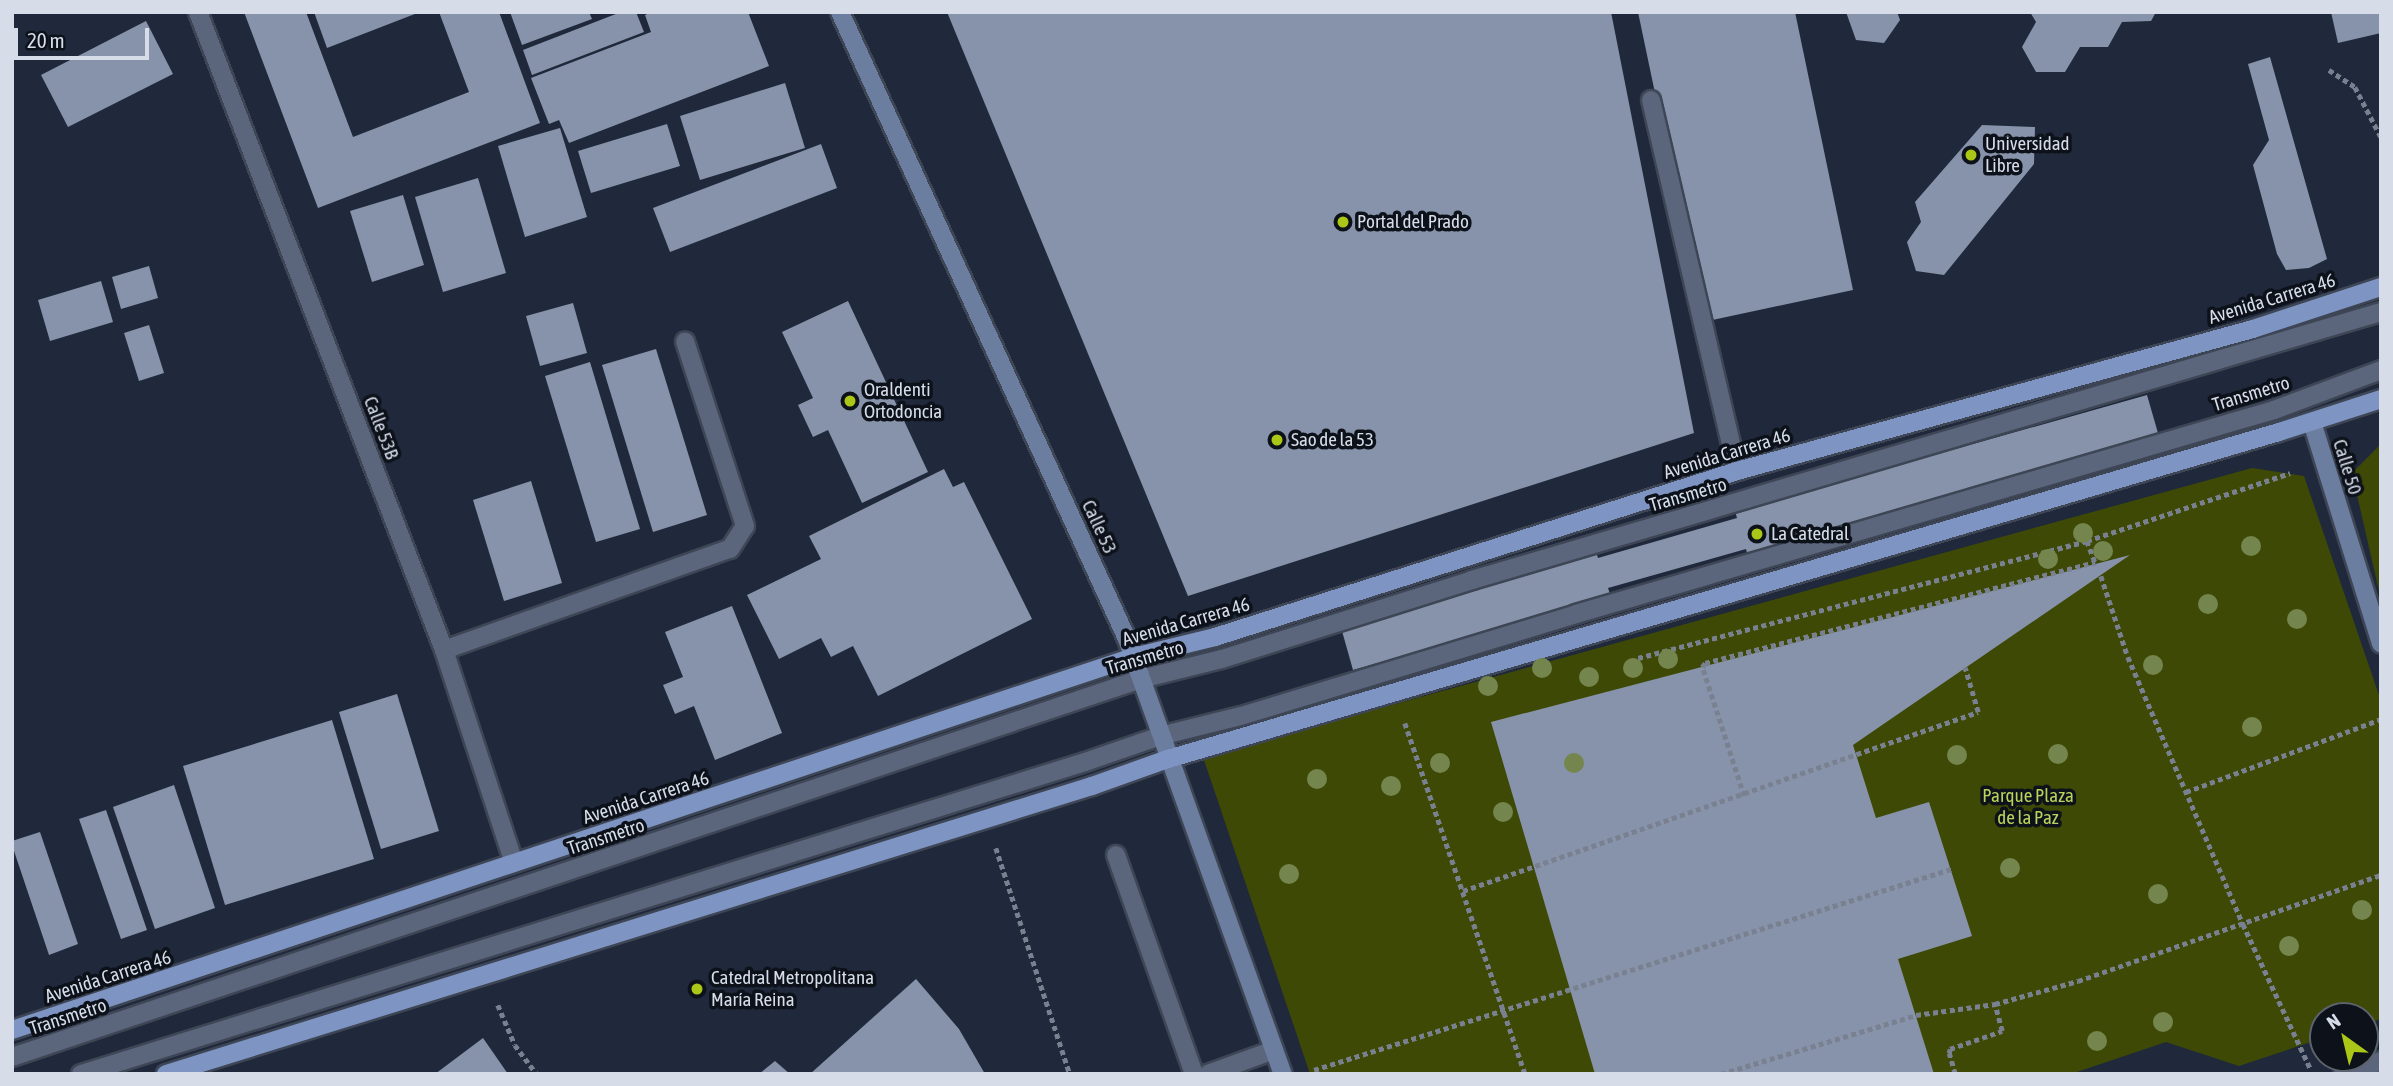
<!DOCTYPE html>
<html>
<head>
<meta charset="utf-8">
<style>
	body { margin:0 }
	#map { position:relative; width:2393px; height:1086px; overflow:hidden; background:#1f293b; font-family:"Asap Condensed",sans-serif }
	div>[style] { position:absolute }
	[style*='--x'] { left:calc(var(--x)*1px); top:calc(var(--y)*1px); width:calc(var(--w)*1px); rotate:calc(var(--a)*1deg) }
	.green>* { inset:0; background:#3e4906 }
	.building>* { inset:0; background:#8793aa }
	.path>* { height:4.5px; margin-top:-2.25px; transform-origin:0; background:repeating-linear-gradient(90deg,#798190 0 5px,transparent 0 8.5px) }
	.roads { filter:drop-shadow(2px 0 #3e4656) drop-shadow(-2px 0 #3e4656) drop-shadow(0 2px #3e4656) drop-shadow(0 -2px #3e4656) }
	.lane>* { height:18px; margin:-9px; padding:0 9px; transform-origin:9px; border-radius:9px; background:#5b667c }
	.street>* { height:18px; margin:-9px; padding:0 9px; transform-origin:9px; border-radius:9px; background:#5b667c }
	.secondary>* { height:18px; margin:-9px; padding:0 9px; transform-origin:9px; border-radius:9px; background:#6c7ea0 }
	.primary>* { height:18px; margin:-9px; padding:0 9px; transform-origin:9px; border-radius:9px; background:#7e95c3 }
	.trees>* { width:20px; height:20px; margin:-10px; border-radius:50%; background:#74864d }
	.dots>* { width:19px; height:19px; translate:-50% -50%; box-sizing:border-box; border:4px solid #0d111a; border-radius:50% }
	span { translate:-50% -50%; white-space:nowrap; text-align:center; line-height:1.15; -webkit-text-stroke:7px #0d111a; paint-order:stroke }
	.poi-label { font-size:19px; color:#d6dde9 }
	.left { translate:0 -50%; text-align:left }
	.street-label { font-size:19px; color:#d6dde9 }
	.park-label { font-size:19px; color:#b9d25b }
	.frame { position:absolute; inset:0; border:14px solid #d6dde9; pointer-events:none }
	.north { position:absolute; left:2309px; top:1002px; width:70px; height:70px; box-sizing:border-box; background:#0d111a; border:2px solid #5d636d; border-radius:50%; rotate:326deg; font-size:19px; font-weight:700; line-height:28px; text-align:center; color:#d6dde9 }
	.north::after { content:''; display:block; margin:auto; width:24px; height:32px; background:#aac717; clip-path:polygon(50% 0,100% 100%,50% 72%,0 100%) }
	.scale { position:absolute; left:14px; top:28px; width:135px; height:32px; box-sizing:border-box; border:4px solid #d6dde9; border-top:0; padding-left:9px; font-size:21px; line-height:24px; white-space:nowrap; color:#d6dde9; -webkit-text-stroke:5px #0d111a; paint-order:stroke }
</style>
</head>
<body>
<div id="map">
	<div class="green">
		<div style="clip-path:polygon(2381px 444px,2381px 600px,2352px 473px)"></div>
		<div style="clip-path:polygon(2252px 468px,2304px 476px,2381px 701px,2381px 1019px,2365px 1024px,2365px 1016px,2323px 1016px,2323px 1038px,2239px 1066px,2166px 1042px,2071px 1074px,1310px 1074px,1203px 757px)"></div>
	</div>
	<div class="building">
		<div style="clip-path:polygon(244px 12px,306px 12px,353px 137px,469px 92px,439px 12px,499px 12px,540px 123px,318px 208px)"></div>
		<div style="clip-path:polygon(314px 12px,420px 12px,327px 48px)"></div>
		<div style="clip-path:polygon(510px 12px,589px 12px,592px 19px,522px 45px)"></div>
		<div style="clip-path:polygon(621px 12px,636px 12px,644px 32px,532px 75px,523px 50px)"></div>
		<div style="clip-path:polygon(652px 12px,748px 12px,769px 66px,569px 143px,559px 120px,549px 124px,531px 78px,651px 32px,645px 15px)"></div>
		<div style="clip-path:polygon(947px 12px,1611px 12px,1694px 433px,1188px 596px)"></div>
		<div style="clip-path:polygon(1638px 12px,1795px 12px,1853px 290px,1703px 322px)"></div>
		<div style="clip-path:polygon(1846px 12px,1897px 12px,1900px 20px,1884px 43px,1856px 40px)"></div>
		<div style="clip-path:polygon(2030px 12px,2156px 12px,2151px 21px,2122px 22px,2108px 47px,2080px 47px,2065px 72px,2036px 72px,2022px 47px,2036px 22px)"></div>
		<div style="clip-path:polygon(2331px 12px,2381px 12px,2381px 33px,2338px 43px)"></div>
		<div style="clip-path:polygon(146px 21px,173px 74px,68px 127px,41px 75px)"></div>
		<div style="clip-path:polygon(2270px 57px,2327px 259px,2309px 268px,2286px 270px,2277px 254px,2253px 165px,2269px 140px,2248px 64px)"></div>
		<div style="clip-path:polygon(785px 83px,805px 148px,700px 180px,680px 116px)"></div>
		<div style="clip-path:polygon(667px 124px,680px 166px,591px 193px,578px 151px)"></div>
		<div style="clip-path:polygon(1982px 125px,2035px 127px,2034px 164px,1944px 275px,1916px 271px,1907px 242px,1921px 222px,1915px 202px)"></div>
		<div style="clip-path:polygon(560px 128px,587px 217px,525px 237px,498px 146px)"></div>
		<div style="clip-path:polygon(821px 144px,837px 188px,670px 252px,653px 208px)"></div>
		<div style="clip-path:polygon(478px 178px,506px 273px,443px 292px,415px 197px)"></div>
		<div style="clip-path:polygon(403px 195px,424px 265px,372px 282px,350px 211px)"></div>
		<div style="clip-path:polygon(149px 266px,158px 298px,121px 309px,112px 277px)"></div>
		<div style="clip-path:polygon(101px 281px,113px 322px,50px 341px,38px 300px)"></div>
		<div style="clip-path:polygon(848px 301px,928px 472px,862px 503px,828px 430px,813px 437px,798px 405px,813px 398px,782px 332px)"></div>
		<div style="clip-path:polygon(573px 303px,587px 353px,540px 366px,526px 316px)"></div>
		<div style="clip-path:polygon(149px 325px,164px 373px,139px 381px,124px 333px)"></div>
		<div style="clip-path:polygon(656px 349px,707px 515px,653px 532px,602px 365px)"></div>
		<div style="clip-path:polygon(590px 362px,640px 529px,596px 542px,545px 376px)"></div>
		<div style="clip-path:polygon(2147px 395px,2160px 440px,1748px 557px,1746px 549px,1608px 588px,1611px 597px,1353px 670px,1340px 624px,1596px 552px,1598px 558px,1737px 518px,1735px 511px)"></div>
		<div style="clip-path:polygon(944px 469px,953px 487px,964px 482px,1032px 619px,878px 696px,853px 646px,831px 657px,821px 638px,779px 659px,747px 595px,821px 559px,809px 536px)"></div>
		<div style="clip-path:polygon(531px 481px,562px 583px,504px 601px,473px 500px)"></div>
		<div style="clip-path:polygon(2130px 555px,1853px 745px,1876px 818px,1929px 802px,1972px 936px,1898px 959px,1934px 1074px,1595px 1074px,1491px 722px)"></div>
		<div style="clip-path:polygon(732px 606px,782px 733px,715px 760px,694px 706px,675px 714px,663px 685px,683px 677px,665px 632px)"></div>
		<div style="clip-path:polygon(397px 694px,439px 831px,381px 849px,339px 712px)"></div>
		<div style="clip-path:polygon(332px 720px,374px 859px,225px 905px,183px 766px)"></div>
		<div style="clip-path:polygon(174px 785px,215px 908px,155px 929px,113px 807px)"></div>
		<div style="clip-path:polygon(106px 810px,147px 930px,121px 939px,79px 819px)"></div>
		<div style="clip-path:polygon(40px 832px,78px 944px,49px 955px,12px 845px,12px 841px)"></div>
		<div style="clip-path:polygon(916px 979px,959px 1029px,985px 1074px,810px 1074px)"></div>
		<div style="clip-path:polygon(483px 1038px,508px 1074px,435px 1074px)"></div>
		<div style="clip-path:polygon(775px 1061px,790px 1074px,759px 1074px)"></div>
	</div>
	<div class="path">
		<div style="--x:2329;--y:70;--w:31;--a:33"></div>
		<div style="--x:2355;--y:87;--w:56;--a:62.5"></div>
		<div style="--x:2087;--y:541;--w:26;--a:69"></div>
		<div style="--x:2101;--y:576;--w:85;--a:71.6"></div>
		<div style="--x:2128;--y:657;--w:291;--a:66.7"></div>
		<div style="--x:2243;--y:924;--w:161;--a:65"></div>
		<div style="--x:1638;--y:658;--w:464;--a:-14.6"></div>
		<div style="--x:2087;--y:541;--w:214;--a:-18.5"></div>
		<div style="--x:1405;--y:723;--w:371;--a:71.1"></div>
		<div style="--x:2186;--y:792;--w:208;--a:-20.5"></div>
		<div style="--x:1744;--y:796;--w:136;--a:-108"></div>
		<div style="--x:1702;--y:667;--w:5;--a:-53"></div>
		<div style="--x:1705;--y:663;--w:403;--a:-14.5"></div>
		<div style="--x:996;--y:848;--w:238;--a:71.9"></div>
		<div style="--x:1463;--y:891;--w:545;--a:-19.17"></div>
		<div style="--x:1978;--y:712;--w:46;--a:-106.5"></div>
		<div style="--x:498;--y:1005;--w:43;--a:67"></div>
		<div style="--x:515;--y:1045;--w:36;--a:53"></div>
		<div style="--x:1314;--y:1070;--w:668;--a:-17.51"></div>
		<div style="--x:1721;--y:1074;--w:204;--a:-16.8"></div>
		<div style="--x:1916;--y:1015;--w:80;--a:-7.9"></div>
		<div style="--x:1995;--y:1004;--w:86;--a:-15.5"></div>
		<div style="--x:2078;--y:981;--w:321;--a:-19.3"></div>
		<div style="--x:1955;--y:1074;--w:22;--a:-106"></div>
		<div style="--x:1949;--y:1053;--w:4;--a:-76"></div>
		<div style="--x:1950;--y:1049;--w:55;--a:-19.1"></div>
		<div style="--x:2002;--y:1031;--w:28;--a:-105"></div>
	</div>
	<div class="roads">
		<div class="lane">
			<div style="--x:1651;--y:100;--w:381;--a:76.9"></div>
			<div style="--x:444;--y:650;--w:303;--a:-19.5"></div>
			<div style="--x:730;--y:549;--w:27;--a:-57"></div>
			<div style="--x:745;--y:526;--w:194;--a:-108"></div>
			<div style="--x:1116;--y:855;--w:232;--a:70.4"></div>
			<div style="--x:12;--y:1057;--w:1191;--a:-18.51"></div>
			<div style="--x:1141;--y:679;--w:83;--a:-13.9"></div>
			<div style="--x:1222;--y:659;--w:262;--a:-17.5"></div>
			<div style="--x:1472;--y:580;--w:948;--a:-16.43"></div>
			<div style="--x:81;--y:1074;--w:1051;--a:-17.26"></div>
			<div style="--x:1085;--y:762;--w:79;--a:-19.1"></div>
			<div style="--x:1160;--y:736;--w:83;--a:-13.9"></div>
			<div style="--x:1241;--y:716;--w:350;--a:-16.9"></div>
			<div style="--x:1576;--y:614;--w:727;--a:-16.29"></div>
			<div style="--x:2274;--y:410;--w:114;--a:-20.5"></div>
			<div style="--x:1208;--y:1074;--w:70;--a:-20"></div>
		</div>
		<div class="street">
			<div style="--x:198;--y:12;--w:684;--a:68.91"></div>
			<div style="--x:444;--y:650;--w:224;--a:71.8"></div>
			<div style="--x:2343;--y:1074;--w:40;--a:-18.9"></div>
		</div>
		<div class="secondary">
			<div style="--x:840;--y:12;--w:690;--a:65.4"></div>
			<div style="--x:1127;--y:639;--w:462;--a:70.3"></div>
			<div style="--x:2312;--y:422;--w:232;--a:72.7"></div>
		</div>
		<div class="primary">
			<div style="--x:12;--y:1030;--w:1181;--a:-18.4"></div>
			<div style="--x:1133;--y:657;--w:84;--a:-13.7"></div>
			<div style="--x:1215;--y:637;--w:548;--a:-17.64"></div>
			<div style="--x:1737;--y:471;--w:535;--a:-15.39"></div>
			<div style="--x:2253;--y:329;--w:135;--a:-18.2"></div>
			<div style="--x:166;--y:1074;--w:970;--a:-17.28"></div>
			<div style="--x:1092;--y:786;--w:81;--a:-19.6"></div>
			<div style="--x:1168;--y:759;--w:1158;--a:-16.4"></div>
			<div style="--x:2279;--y:432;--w:107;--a:-17.9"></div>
		</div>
	</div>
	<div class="trees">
		<div style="left:2083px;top:533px"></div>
		<div style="left:2251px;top:546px"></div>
		<div style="left:2103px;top:551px"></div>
		<div style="left:2048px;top:559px"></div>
		<div style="left:2208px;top:604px"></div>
		<div style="left:2297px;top:619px"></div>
		<div style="left:1668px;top:659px"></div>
		<div style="left:2153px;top:665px"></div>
		<div style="left:1542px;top:668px"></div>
		<div style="left:1633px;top:668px"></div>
		<div style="left:1589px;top:677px"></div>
		<div style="left:1488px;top:686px"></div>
		<div style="left:2252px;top:727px"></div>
		<div style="left:2058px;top:754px"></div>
		<div style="left:1957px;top:755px"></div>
		<div style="left:1440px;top:763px"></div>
		<div style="left:1574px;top:763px"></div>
		<div style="left:1317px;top:779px"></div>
		<div style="left:1391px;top:786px"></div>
		<div style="left:1503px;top:812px"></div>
		<div style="left:2010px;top:868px"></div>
		<div style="left:1289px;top:874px"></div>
		<div style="left:2158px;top:894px"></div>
		<div style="left:2362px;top:910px"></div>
		<div style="left:2289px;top:946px"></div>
		<div style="left:2163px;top:1022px"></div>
		<div style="left:2097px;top:1041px"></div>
	</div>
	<div class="dots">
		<div style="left:1971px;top:155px;background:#aac717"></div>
		<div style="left:1343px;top:222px;background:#aac717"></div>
		<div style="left:850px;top:401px;background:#aac717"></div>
		<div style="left:1277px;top:440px;background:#aac717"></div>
		<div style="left:1757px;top:534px;background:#aac717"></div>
		<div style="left:697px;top:989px;background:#aac717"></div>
	</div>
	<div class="poi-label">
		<span class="left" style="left:1985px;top:155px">Universidad<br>Libre</span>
		<span class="left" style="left:1357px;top:222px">Portal del Prado</span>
		<span class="left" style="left:864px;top:401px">Oraldenti<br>Ortodoncia</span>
		<span class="left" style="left:1291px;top:440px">Sao de la 53</span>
		<span class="left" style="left:1771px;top:534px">La Catedral</span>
		<span class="left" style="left:711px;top:989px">Catedral Metropolitana<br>María Reina</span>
	</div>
	<div class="street-label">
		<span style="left:2272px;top:299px;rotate:-17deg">Avenida Carrera 46</span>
		<span style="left:2251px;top:394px;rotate:-17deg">Transmetro</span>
		<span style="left:381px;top:428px;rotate:69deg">Calle 53B</span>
		<span style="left:1727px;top:454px;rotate:-17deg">Avenida Carrera 46</span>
		<span style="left:2347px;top:467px;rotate:73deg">Calle 50</span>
		<span style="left:1688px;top:495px;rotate:-16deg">Transmetro</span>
		<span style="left:1099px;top:527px;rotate:65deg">Calle 53</span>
		<span style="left:1186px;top:622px;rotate:-16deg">Avenida Carrera 46</span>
		<span style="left:1145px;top:658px;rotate:-16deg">Transmetro</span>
		<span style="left:646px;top:798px;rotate:-18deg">Avenida Carrera 46</span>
		<span style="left:606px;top:837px;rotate:-18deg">Transmetro</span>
		<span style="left:108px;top:977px;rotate:-18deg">Avenida Carrera 46</span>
		<span style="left:68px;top:1017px;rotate:-18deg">Transmetro</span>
	</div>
	<div class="park-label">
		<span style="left:2028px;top:807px">Parque Plaza<br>de la Paz</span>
	</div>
	<div class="frame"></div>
	<div class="north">N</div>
	<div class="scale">20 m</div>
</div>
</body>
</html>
